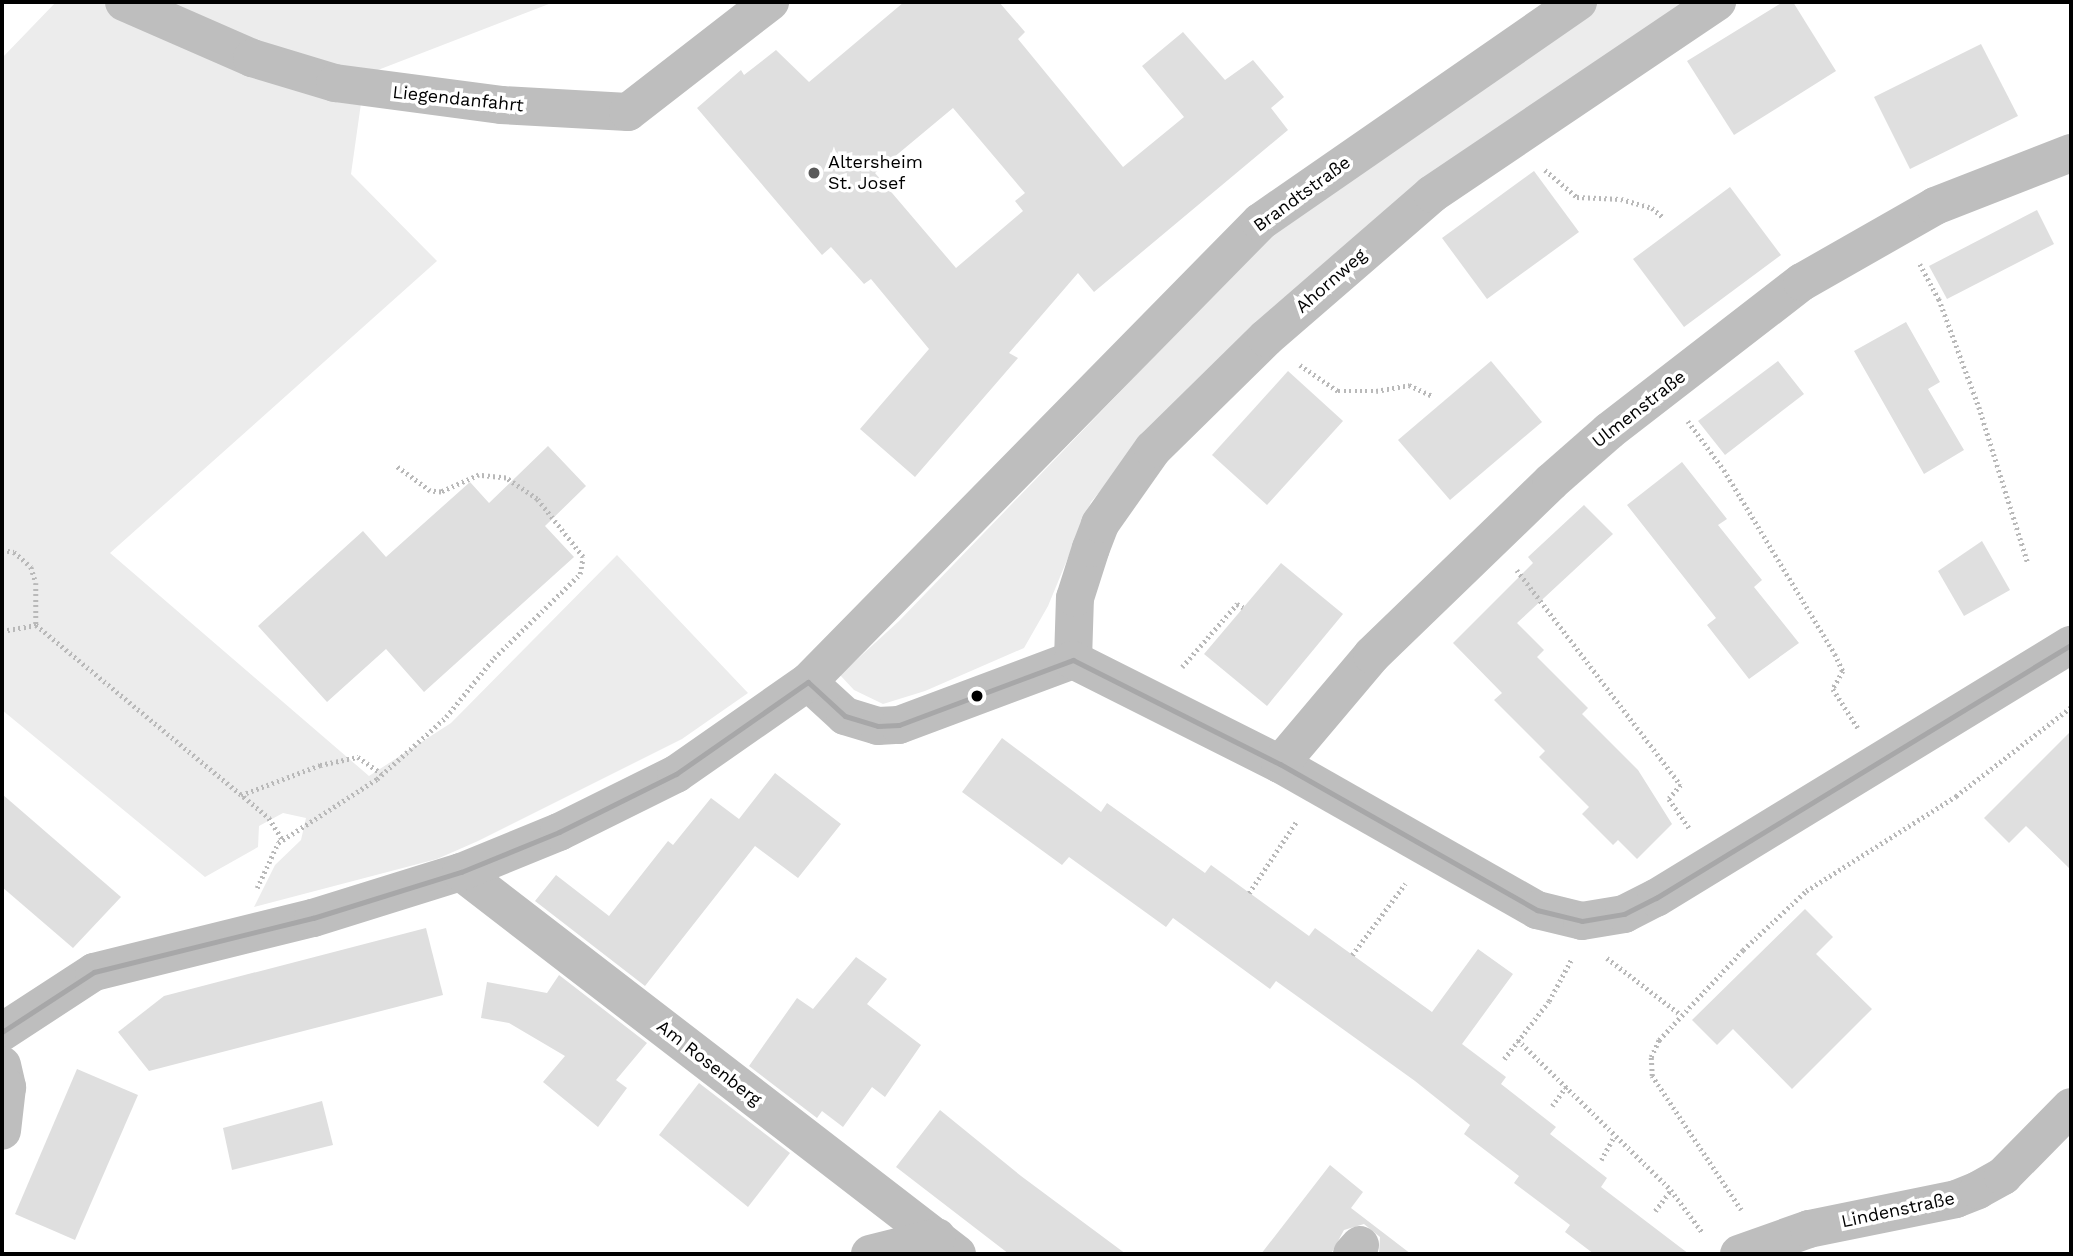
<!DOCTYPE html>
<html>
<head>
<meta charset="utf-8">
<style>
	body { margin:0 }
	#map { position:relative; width:2073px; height:1256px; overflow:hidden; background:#fff; font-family:"Work Sans",sans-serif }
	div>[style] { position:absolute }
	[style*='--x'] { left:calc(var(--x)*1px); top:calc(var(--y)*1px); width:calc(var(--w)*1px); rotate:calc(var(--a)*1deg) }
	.green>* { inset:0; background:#ececec }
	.building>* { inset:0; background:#dfdfdf }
	.path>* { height:4.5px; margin-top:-2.25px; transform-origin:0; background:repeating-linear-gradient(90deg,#b9b9b9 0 2px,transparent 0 5.5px) }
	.minor>* { height:38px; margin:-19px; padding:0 19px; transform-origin:19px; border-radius:19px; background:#bebebe }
	.bus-1>* { height:5px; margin:-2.5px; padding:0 2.5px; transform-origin:2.5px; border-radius:2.5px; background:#a7a7a8 }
	.dots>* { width:19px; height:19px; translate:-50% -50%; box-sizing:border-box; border:4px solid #fff; border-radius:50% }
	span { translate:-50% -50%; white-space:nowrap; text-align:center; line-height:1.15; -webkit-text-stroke:7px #fff; paint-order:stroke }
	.street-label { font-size:18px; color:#000 }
	.poi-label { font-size:18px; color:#000 }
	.left { translate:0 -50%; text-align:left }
	.frame { position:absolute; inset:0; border:4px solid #000; pointer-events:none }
</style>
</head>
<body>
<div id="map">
	<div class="green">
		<div style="clip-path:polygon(56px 2px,554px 2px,365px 75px,351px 174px,437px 261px,110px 553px,369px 776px,451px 723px,617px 555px,748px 693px,682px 739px,478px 841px,437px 859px,254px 907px,275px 865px,301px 840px,306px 818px,283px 813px,259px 826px,258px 847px,205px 877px,2px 710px,2px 58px)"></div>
		<div style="clip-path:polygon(1600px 2px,1693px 2px,1173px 404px,1091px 502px,1048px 606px,1024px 648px,925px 691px,883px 704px,854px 690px,840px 675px,899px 621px,1279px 227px)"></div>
	</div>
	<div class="building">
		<div style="clip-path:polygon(evenodd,904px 2px,999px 2px,1025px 32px,1018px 39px,1123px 167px,1184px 117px,1142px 66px,1183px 32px,1225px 80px,1253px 60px,1284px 97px,1271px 108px,1288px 130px,1094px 292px,1078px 273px,1009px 353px,1018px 358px,915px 477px,860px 429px,929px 349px,871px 279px,864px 284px,831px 247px,822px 255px,697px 108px,741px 70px,744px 75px,776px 50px,809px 82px,904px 2px,953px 108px,1025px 193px,1015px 201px,1023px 211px,956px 268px,875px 173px,953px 108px)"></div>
		<div style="clip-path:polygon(1783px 2px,1793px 2px,1836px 71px,1734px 135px,1687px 61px)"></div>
		<div style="clip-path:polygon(1981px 44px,2018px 116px,1910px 169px,1874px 97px)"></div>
		<div style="clip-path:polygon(1534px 171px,1579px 232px,1487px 299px,1442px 238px)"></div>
		<div style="clip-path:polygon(1730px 187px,1781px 255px,1684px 327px,1633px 259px)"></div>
		<div style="clip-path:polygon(2037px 210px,2054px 244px,1947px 299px,1929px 266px)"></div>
		<div style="clip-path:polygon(1906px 322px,1940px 382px,1928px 389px,1964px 450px,1924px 474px,1854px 351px)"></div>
		<div style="clip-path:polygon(1491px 361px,1542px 422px,1450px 500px,1398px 440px)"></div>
		<div style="clip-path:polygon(1778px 361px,1804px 394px,1725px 455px,1698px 421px)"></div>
		<div style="clip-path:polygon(1288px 371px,1343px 421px,1267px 505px,1212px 455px)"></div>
		<div style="clip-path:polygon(548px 446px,586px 486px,545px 526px,574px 557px,424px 692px,386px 649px,327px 702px,258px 626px,363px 531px,386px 557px,470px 482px,489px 503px)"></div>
		<div style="clip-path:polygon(1682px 462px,1727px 519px,1718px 525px,1762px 580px,1754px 587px,1799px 643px,1749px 679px,1707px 625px,1716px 618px,1627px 505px)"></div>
		<div style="clip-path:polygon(1584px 505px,1613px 534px,1517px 623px,1544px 650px,1537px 657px,1588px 708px,1582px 714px,1638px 770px,1672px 824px,1637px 859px,1618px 840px,1613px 845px,1582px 814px,1589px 807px,1539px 757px,1545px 751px,1494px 700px,1502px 693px,1453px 643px,1533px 563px,1528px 557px)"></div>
		<div style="clip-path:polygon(1982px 541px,2010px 590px,1964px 616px,1938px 571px)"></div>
		<div style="clip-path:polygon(1281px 563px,1343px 614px,1267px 706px,1204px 654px)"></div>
		<div style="clip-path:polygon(2071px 731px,2071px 870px,2026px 826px,2009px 843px,1984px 818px)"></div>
		<div style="clip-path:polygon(1002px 738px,1101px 812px,1107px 803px,1205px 873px,1211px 865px,1309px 936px,1315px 928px,1432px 1012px,1478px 949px,1513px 974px,1462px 1044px,1506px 1077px,1501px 1084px,1556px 1127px,1550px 1134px,1607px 1178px,1601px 1187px,1689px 1254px,1594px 1254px,1565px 1232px,1570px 1225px,1514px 1183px,1519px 1176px,1464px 1134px,1470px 1125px,1415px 1081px,1276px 981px,1270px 989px,1173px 918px,1166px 927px,1069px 857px,1062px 865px,962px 792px)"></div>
		<div style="clip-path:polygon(775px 773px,841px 824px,798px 878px,755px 846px,645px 986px,535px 901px,556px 875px,609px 916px,668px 841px,673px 845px,711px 798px,739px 819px)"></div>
		<div style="clip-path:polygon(2px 794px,121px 897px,73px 948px,2px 887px)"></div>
		<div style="clip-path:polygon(1805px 909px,1833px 937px,1816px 954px,1872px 1009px,1792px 1089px,1733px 1029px,1717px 1045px,1692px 1020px)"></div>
		<div style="clip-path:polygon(426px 928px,443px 995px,149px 1071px,118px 1032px,164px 996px)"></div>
		<div style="clip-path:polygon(856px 957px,887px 979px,867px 1004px,921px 1045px,885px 1097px,872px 1087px,843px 1127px,822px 1111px,817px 1118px,749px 1066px,797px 998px,813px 1009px)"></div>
		<div style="clip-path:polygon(559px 975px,647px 1043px,616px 1080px,627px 1088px,598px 1127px,543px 1082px,565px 1056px,509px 1023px,481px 1018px,487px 982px,547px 993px)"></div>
		<div style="clip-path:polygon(77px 1069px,138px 1095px,75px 1240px,15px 1214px)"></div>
		<div style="clip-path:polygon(699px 1083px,790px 1153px,748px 1207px,659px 1135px)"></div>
		<div style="clip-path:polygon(322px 1101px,333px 1145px,232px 1170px,223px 1128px)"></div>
		<div style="clip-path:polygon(940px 1110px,1021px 1176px,1126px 1254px,1009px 1254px,896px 1167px)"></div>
		<div style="clip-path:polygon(1330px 1165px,1363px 1192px,1351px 1208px,1411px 1254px,1379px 1254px,1380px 1237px,1364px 1224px,1344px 1230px,1331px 1254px,1261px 1254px)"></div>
	</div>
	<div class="path">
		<div style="--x:1545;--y:170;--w:42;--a:40.2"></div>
		<div style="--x:1577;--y:197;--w:44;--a:2.6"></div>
		<div style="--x:1621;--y:199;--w:32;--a:16"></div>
		<div style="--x:1652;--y:208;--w:16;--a:40"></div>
		<div style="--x:1920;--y:264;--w:40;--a:62"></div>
		<div style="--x:1939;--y:299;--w:115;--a:69.7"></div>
		<div style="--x:1979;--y:407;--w:164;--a:72.6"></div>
		<div style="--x:1300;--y:365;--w:46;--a:34.4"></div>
		<div style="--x:1338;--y:391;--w:38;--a:0"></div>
		<div style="--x:1376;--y:391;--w:34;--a:-10"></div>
		<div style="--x:1409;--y:385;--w:26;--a:25"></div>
		<div style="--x:1688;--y:421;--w:61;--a:53.7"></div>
		<div style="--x:1724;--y:470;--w:215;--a:58.9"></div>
		<div style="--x:1835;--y:654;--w:19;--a:65"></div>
		<div style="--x:1843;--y:671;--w:21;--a:119"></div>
		<div style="--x:1833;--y:689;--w:46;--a:57.3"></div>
		<div style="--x:2;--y:550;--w:12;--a:9"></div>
		<div style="--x:14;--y:552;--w:23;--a:41"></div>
		<div style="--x:31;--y:567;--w:17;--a:73"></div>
		<div style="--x:36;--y:583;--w:42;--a:90"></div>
		<div style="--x:36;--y:625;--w:303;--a:39.6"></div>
		<div style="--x:269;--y:818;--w:26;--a:58"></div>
		<div style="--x:1517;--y:570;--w:270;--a:52.7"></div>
		<div style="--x:1681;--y:785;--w:18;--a:131"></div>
		<div style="--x:1669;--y:799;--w:35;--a:55"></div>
		<div style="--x:2;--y:631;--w:35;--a:-10"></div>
		<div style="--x:1182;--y:667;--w:84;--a:-48.9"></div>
		<div style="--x:1237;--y:604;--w:7;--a:27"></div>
		<div style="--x:241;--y:795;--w:85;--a:-20.8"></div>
		<div style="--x:320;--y:765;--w:39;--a:-12"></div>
		<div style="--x:358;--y:757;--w:29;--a:35"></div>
		<div style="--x:257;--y:888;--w:50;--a:-65"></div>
		<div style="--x:278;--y:843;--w:118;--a:-32.9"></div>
		<div style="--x:377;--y:779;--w:93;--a:-41.9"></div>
		<div style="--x:446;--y:717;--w:76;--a:-50.9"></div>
		<div style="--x:494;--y:658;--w:120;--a:-44.3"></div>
		<div style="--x:580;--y:574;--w:17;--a:-80"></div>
		<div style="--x:583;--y:557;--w:74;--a:-128.4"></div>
		<div style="--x:537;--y:499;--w:37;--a:-146"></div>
		<div style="--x:506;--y:478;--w:27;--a:-174"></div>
		<div style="--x:479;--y:475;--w:42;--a:155.9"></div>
		<div style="--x:441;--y:492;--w:11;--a:-175"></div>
		<div style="--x:430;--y:491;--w:42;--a:-143.7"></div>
		<div style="--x:1249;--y:893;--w:85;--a:-56.5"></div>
		<div style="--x:1352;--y:955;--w:89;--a:-53.3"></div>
		<div style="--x:1607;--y:958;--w:92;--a:37.5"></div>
		<div style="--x:1518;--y:1040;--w:214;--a:44.4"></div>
		<div style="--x:1671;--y:1190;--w:54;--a:53.3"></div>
		<div style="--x:1504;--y:1059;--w:73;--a:-52.2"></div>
		<div style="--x:1549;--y:1001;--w:47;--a:-61.8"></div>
		<div style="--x:1552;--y:1106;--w:24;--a:-54"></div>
		<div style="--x:1601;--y:1160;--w:26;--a:-61"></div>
		<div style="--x:1741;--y:1210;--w:161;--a:-123.6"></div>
		<div style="--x:1652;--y:1076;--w:19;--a:-93"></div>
		<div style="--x:1651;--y:1057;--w:19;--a:-65"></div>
		<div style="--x:1659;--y:1040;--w:123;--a:-47"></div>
		<div style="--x:1743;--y:950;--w:86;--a:-43.1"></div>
		<div style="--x:1806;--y:891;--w:178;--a:-32.3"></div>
		<div style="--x:1956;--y:796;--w:145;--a:-37.7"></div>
		<div style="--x:1655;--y:1211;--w:26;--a:-53"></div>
	</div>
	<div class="minor">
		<div style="--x:124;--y:2;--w:140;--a:23.6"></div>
		<div style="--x:252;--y:58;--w:87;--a:16.8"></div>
		<div style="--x:335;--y:83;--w:167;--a:7.5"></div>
		<div style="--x:501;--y:105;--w:127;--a:3.2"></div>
		<div style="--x:628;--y:112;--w:180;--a:-37.8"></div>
		<div style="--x:1073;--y:660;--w:62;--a:-88.2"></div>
		<div style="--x:1075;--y:598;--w:52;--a:-72.3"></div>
		<div style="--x:1091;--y:548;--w:26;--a:-69"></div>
		<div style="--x:1100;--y:524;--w:92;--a:-54.8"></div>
		<div style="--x:1153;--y:449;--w:158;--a:-44.5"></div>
		<div style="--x:1266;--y:338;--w:220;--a:-40.9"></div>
		<div style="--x:1432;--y:194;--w:344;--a:-34"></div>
		<div style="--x:808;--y:682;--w:50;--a:42.6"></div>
		<div style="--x:845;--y:716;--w:34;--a:17"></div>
		<div style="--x:878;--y:726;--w:21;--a:-3"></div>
		<div style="--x:899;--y:725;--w:186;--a:-20.5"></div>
		<div style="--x:1073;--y:660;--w:232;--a:26.7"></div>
		<div style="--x:1280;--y:764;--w:296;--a:29.6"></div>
		<div style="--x:1537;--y:910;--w:46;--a:13.7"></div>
		<div style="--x:1582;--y:921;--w:43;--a:-9.5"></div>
		<div style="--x:1624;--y:914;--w:36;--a:-27"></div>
		<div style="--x:1656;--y:898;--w:486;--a:-31.4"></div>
		<div style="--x:1280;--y:764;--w:143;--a:-49.8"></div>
		<div style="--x:1372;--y:655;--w:249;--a:-44"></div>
		<div style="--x:1551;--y:482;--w:77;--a:-41.3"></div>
		<div style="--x:1609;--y:431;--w:244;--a:-37.7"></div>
		<div style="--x:1802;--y:282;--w:153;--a:-29.7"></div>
		<div style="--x:1935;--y:206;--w:146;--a:-21.3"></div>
		<div style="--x:461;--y:872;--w:626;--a:37.6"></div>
		<div style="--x:2;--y:1032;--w:110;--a:-33.1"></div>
		<div style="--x:94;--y:972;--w:226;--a:-13.9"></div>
		<div style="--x:313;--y:918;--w:155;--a:-17.3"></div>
		<div style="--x:461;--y:872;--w:106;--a:-22.2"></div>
		<div style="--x:559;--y:832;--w:131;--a:-26.4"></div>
		<div style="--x:676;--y:774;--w:161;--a:-34.9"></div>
		<div style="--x:808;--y:682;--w:645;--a:-45.5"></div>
		<div style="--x:1260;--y:222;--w:387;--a:-34.7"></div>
		<div style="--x:2;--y:1065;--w:23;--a:77"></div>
		<div style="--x:7;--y:1087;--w:44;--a:96.5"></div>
		<div style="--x:870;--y:1254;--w:69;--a:-14.2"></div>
		<div style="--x:1352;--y:1254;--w:12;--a:-48"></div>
		<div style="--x:1739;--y:1254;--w:74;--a:-19.7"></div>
		<div style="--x:1809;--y:1229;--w:150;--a:-11.5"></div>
		<div style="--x:1956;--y:1199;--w:24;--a:-22"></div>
		<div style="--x:1978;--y:1190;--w:29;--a:-29"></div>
		<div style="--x:2003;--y:1176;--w:97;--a:-45.4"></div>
	</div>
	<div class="bus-1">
		<div style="--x:808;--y:682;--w:50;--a:42.6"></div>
		<div style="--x:845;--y:716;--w:34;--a:17"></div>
		<div style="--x:878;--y:726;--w:21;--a:-3"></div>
		<div style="--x:899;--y:725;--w:186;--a:-20.5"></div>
		<div style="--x:1073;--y:660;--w:232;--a:26.7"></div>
		<div style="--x:1280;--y:764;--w:296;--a:29.6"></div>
		<div style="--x:1537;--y:910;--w:46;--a:13.7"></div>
		<div style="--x:1582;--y:921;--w:43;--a:-9.5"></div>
		<div style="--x:1624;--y:914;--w:36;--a:-27"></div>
		<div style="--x:1656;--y:898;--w:486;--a:-31.4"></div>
		<div style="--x:2;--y:1032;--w:110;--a:-33.1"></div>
		<div style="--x:94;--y:972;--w:226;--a:-13.9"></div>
		<div style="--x:313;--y:918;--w:155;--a:-17.3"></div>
		<div style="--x:461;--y:872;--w:106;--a:-22.2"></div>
		<div style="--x:559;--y:832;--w:131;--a:-26.4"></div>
		<div style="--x:676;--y:774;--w:161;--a:-34.9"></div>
	</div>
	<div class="dots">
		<div style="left:814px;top:173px;background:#595959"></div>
		<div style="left:977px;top:696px;background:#000"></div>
	</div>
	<div class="street-label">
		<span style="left:458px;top:99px;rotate:6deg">Liegendanfahrt</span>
		<span style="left:1302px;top:194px;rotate:-36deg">Brandtstraße</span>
		<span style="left:1331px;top:281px;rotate:-41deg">Ahornweg</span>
		<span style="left:1639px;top:409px;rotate:-38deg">Ulmenstraße</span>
		<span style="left:709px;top:1063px;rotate:38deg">Am Rosenberg</span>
		<span style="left:1898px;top:1210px;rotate:-12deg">Lindenstraße</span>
	</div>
	<div class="poi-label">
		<span class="left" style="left:828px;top:173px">Altersheim<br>St. Josef</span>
	</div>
	<div class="frame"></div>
</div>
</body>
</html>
